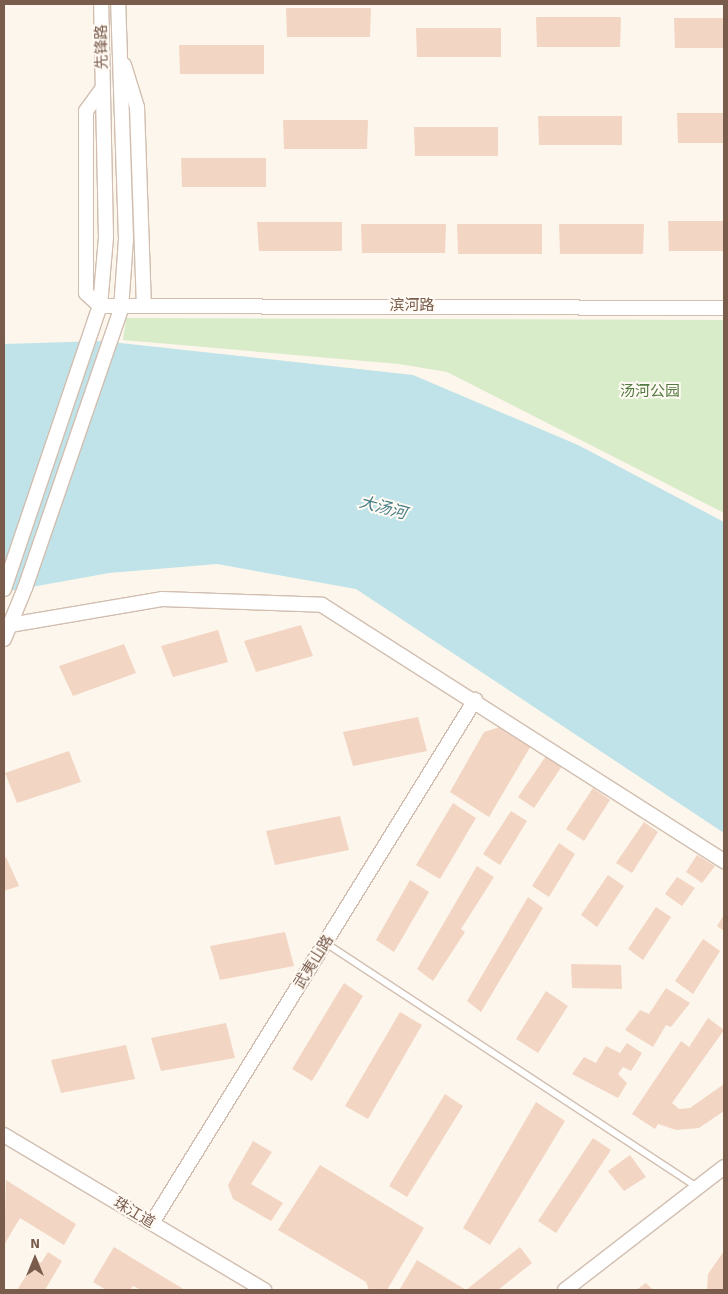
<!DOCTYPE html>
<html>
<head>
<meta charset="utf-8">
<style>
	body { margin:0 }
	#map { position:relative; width:728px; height:1294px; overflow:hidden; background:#fdf6ec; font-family:Signika,"Noto Sans SC",sans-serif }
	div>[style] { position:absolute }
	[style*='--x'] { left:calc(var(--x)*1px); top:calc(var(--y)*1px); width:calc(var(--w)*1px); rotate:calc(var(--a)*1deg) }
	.green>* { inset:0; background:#d8ecc9 }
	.water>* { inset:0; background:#bfe3e8 }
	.building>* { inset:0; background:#f3d5c3 }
	.roads { filter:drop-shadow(1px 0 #d1beb0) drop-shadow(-1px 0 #d1beb0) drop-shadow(0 1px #d1beb0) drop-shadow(0 -1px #d1beb0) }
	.service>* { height:5.5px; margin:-2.75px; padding:0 2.75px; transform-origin:2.75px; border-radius:2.75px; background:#fff }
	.tertiary>* { height:14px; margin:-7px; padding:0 7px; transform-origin:7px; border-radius:7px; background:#fff }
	span { translate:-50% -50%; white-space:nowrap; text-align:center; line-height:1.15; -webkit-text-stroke:4px #fffaf3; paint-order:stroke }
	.street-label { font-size:15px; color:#7a5c4d }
	.park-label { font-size:15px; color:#537a41 }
	.water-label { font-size:16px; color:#437c86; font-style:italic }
	.frame { position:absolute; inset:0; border:5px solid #7a5c4d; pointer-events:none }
	.north { position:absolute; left:10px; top:1234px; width:50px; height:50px; -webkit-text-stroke:4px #fffaf3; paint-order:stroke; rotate:0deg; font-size:14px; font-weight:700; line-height:20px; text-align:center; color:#7a5c4d }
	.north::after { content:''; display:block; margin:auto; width:18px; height:22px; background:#7a5c4d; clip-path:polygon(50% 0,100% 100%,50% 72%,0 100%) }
</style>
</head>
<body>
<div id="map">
	<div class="green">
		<div style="clip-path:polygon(126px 318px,724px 320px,724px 513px,447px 372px,399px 364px,123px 340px)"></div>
	</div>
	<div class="water">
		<div style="clip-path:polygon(102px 341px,413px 375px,578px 445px,724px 522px,724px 833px,356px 589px,217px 564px,109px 573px,4px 592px,4px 344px)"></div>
	</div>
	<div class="building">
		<div style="clip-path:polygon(286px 8px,371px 8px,370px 37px,287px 37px)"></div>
		<div style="clip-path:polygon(536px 17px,621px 17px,620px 47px,537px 47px)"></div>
		<div style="clip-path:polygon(674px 18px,724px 18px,724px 48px,675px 48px)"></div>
		<div style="clip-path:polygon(416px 28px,501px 28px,501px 57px,417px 57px)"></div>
		<div style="clip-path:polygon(179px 45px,264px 45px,264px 74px,180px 74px)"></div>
		<div style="clip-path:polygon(677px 113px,724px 113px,724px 143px,678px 143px)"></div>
		<div style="clip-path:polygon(538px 116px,622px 116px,622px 145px,539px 145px)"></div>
		<div style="clip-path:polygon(283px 120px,368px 120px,367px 149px,284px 149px)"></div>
		<div style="clip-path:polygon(414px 127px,498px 127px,498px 156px,415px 156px)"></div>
		<div style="clip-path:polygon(181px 158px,266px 158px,266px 187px,182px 187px)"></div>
		<div style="clip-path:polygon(668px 221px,724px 221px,724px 251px,669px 251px)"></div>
		<div style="clip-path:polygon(257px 222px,342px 222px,342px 251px,259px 251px)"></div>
		<div style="clip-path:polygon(361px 224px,446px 224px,445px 253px,362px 253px)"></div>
		<div style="clip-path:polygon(457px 224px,542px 224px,542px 254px,458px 254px)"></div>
		<div style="clip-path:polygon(559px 224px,644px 224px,643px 254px,560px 254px)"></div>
		<div style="clip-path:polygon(301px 625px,313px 656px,256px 672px,244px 641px)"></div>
		<div style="clip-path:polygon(218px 630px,228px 662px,173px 677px,161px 646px)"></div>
		<div style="clip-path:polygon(124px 644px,136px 673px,73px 696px,59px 666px)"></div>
		<div style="clip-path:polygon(418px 717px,427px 751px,353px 766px,343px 732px)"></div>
		<div style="clip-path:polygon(500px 727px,532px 744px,489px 817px,450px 792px,484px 732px)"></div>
		<div style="clip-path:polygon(69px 751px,81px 782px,17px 803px,5px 773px)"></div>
		<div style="clip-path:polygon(546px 756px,562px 766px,534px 808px,518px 797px)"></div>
		<div style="clip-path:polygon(593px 788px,610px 800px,584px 841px,566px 829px)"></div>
		<div style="clip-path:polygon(453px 803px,476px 818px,440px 879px,416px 865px)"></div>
		<div style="clip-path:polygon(511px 811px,527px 821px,500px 865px,483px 854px)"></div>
		<div style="clip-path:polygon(340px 816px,349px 850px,275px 865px,266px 831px)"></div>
		<div style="clip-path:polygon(644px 822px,658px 832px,632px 873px,616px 863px)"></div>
		<div style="clip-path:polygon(559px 843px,575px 854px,549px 897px,532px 886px)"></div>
		<div style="clip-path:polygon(697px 855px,715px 866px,702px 883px,686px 872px)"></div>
		<div style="clip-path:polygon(6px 857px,19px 886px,4px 891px,4px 858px)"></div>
		<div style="clip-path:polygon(477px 866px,494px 877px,461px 929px,465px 932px,433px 981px,417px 969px)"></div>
		<div style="clip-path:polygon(608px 875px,624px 886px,597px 927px,581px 915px)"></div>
		<div style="clip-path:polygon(677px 877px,695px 888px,682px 906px,665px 894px)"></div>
		<div style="clip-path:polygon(410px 880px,429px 892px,394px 952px,376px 940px)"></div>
		<div style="clip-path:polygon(528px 897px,543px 908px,481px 1012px,467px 1001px)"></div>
		<div style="clip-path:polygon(656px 907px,671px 917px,643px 960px,628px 949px)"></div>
		<div style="clip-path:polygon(724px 915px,724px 931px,717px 926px)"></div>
		<div style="clip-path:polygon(285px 932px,294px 966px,220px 980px,210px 946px)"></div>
		<div style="clip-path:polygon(703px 939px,720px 951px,693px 994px,675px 981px)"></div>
		<div style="clip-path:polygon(571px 964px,621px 965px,622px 989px,572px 988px)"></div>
		<div style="clip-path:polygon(344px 983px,363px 996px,312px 1081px,292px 1069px)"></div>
		<div style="clip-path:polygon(666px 988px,690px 1003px,671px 1027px,666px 1025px,653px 1047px,625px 1030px,640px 1010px,649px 1014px)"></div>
		<div style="clip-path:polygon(546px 991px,568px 1006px,538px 1053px,516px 1039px)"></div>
		<div style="clip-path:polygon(400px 1012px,422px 1025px,368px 1119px,345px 1106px)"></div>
		<div style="clip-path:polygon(708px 1018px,724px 1030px,672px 1103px,679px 1109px,690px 1108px,724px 1084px,724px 1111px,699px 1128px,676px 1130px,658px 1124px,655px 1129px,632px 1114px,681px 1041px,689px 1047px)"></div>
		<div style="clip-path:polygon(226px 1023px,235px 1058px,161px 1071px,151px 1038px)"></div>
		<div style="clip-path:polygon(627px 1043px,642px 1053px,631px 1071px,623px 1067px,618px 1074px,627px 1083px,618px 1098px,572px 1074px,584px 1057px,596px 1063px,606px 1046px,620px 1053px)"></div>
		<div style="clip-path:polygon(126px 1045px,135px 1079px,61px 1093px,51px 1060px)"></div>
		<div style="clip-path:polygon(445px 1094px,463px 1106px,407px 1197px,389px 1186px)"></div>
		<div style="clip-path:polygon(536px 1102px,565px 1121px,490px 1245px,463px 1228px)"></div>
		<div style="clip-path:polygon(593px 1138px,611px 1150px,556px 1233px,538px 1221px)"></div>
		<div style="clip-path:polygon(253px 1141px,272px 1152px,251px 1184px,283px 1203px,271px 1221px,233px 1199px,228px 1185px)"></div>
		<div style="clip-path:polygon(630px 1155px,646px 1177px,624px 1191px,608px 1171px)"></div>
		<div style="clip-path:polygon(320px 1165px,424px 1228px,387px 1290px,369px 1290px,366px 1282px,278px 1230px)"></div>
		<div style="clip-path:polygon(6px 1180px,76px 1224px,64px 1245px,20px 1218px,4px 1245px)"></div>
		<div style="clip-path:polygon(114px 1247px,185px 1290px,141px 1290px,133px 1286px,130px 1290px,106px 1290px,93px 1282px)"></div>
		<div style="clip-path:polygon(520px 1247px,532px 1263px,498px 1290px,466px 1290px)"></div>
		<div style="clip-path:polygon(724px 1251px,724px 1290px,707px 1290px,708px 1274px)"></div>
		<div style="clip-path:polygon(48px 1252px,62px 1261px,45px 1290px,17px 1290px,36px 1260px,41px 1263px)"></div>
		<div style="clip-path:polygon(417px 1260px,466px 1290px,400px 1289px)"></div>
		<div style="clip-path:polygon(646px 1283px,653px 1290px,636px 1290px)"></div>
	</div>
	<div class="roads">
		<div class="service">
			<div style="--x:332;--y:947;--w:438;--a:33.3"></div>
		</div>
		<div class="tertiary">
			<div style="--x:124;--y:65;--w:44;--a:72.8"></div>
			<div style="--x:137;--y:107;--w:198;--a:88"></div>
			<div style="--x:100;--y:306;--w:624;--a:0.18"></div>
			<div style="--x:100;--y:306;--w:19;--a:-137"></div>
			<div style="--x:86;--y:293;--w:182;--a:-90"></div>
			<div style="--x:86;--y:111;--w:27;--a:-54"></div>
			<div style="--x:4;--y:589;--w:299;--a:-71.3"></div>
			<div style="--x:100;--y:306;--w:69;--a:-85"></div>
			<div style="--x:106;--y:237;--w:233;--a:-91.2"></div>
			<div style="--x:4;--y:626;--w:160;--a:-9.7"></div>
			<div style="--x:162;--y:599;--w:160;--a:2.1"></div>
			<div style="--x:322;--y:605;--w:477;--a:32.5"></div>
			<div style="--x:4;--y:639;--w:55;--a:-67.6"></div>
			<div style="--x:25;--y:588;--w:295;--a:-71"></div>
			<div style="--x:121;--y:309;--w:70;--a:-85.9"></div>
			<div style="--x:126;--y:239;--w:235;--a:-91.9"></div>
			<div style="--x:4;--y:1135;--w:303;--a:30.8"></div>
			<div style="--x:152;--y:1223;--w:615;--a:-58.3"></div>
			<div style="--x:565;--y:1290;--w:201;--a:-37.7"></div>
		</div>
	</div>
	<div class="street-label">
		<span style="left:102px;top:47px;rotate:-91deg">先锋路</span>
		<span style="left:412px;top:306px">滨河路</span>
		<span style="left:314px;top:962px;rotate:-58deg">武夷山路</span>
		<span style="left:134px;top:1213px;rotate:31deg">珠江道</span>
	</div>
	<div class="park-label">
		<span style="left:650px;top:392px">汤河公园</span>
	</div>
	<div class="water-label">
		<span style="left:383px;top:508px;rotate:15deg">大汤河</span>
	</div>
	<div class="frame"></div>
	<div class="north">N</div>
</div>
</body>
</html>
